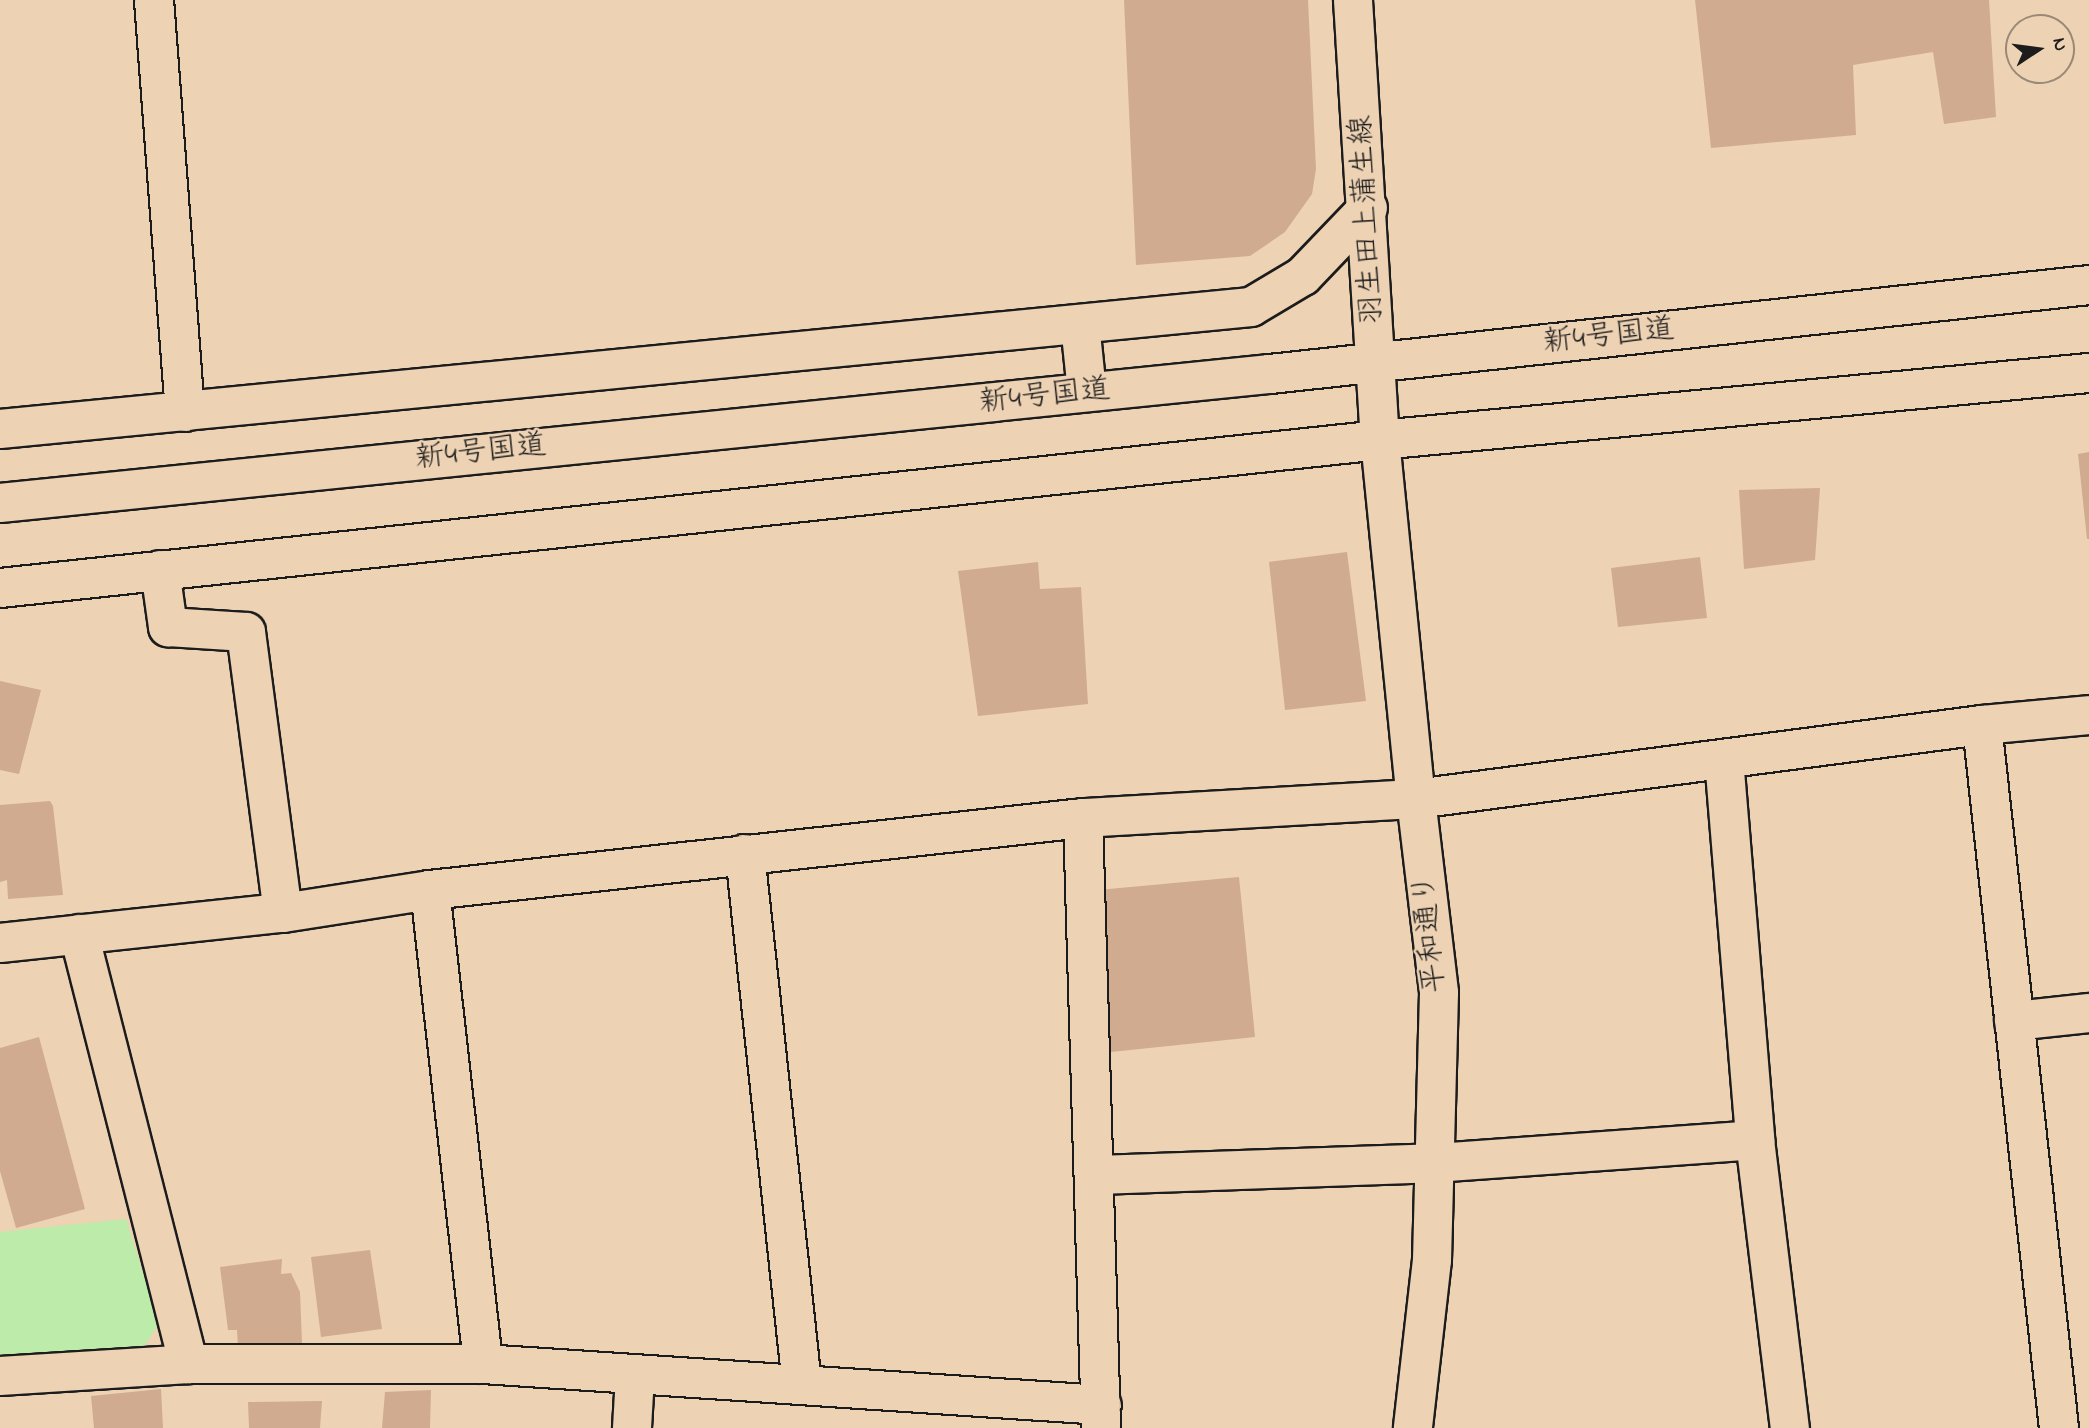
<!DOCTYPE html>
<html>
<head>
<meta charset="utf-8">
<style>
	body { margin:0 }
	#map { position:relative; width:2089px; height:1428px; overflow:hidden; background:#edd2b4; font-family:"Indie Flower","Klee One",sans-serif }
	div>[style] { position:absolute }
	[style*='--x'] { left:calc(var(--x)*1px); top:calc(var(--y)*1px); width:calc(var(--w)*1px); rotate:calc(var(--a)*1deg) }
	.green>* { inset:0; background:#bdeba9 }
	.building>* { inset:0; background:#d1ab90 }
	.roads { filter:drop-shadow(2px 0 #1c1c1c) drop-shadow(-2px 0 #1c1c1c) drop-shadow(0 2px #1c1c1c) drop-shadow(0 -2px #1c1c1c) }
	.minor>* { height:38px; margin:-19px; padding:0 19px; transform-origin:19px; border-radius:19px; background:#edd2b4 }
	.major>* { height:38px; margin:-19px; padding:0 19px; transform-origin:19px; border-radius:19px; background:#edd2b4 }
	.highway>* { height:38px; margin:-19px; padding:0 19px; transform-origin:19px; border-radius:19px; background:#edd2b4 }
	span { translate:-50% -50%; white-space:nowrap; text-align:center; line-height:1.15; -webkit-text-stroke:5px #edd2b4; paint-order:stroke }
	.street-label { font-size:30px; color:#1c1c1c }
	.north { position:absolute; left:2005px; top:14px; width:70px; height:70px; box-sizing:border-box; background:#edd2b4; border:2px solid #998977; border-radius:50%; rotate:77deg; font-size:19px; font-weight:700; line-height:28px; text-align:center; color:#1c1c1c }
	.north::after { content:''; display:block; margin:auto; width:24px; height:32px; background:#1c1c1c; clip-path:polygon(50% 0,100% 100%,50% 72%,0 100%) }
</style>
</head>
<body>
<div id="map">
	<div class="green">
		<div style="clip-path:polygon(126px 1219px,159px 1324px,143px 1348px,0 1360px,0 1232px)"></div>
	</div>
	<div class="building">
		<div style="clip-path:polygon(1124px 0,1308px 0,1316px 169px,1312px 194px,1285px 232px,1250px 256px,1136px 265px)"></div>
		<div style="clip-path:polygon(1695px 0,1989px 0,1996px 117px,1944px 124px,1933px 52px,1853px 65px,1856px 135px,1711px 148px)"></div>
		<div style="clip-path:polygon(2089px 452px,2089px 539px,2087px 539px,2078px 454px)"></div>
		<div style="clip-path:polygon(1820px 488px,1815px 560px,1744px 569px,1739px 490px)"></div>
		<div style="clip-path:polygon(1347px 552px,1366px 701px,1285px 710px,1269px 562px)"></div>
		<div style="clip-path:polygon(1700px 557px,1707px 618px,1618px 627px,1611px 568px)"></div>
		<div style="clip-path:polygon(1038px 562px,1040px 589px,1081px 587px,1088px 704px,978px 716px,958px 571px)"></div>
		<div style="clip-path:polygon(0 681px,41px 690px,19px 774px,0 770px)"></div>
		<div style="clip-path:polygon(50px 801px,53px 806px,63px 895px,8px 899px,7px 880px,0 882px,0 805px)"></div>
		<div style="clip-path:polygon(1239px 877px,1255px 1037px,1111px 1052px,1098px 890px)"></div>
		<div style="clip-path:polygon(39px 1037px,85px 1209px,16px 1228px,0 1171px,0 1048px)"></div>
		<div style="clip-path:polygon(370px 1250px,382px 1329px,321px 1337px,311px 1257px)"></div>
		<div style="clip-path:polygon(282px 1259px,281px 1274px,291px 1273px,300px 1292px,302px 1343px,238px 1348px,237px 1330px,228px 1330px,220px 1267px)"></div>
		<div style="clip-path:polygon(161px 1389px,163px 1428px,94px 1428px,91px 1396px)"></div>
		<div style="clip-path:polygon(431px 1390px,430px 1428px,382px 1428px,385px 1392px)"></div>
		<div style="clip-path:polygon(322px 1401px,320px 1428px,249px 1428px,248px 1402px)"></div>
	</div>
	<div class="roads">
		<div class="minor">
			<div style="--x:154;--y:0;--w:413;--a:85.7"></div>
			<div style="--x:1080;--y:324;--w:68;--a:84.1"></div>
			<div style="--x:0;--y:429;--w:1257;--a:-5.57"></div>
			<div style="--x:1251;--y:307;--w:61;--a:-30.8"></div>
			<div style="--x:1303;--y:276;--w:94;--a:-46.3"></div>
			<div style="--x:1380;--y:440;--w:361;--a:84.3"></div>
			<div style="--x:1416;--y:799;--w:195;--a:83.2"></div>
			<div style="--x:1439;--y:993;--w:267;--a:91.5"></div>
			<div style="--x:1432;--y:1260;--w:169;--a:96.5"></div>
			<div style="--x:160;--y:570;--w:58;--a:82"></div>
			<div style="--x:168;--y:627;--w:78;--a:3.7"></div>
			<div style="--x:246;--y:632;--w:283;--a:82.5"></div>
			<div style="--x:1982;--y:725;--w:707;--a:83.75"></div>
			<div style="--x:1724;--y:759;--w:382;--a:85.3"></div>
			<div style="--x:1755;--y:1140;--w:290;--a:83.1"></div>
			<div style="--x:1083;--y:818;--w:610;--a:88.31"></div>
			<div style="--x:745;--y:854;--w:534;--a:83.87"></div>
			<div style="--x:430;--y:890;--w:477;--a:83.6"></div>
			<div style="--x:79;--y:934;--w:444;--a:75.7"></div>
			<div style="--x:0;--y:943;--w:285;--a:-6.1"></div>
			<div style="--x:283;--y:913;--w:149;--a:-8.9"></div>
			<div style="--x:430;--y:890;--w:657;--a:-6.29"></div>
			<div style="--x:1083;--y:818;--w:334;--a:-3.3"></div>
			<div style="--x:1416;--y:799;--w:571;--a:-7.45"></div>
			<div style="--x:1982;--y:725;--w:107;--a:-5.3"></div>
			<div style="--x:2014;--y:1021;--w:75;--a:-6.1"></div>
			<div style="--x:1095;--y:1175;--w:340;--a:-2"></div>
			<div style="--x:1435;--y:1163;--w:321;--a:-4.1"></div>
			<div style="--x:0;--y:1376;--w:189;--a:-3.6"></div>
			<div style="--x:189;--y:1364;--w:294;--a:0"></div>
			<div style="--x:483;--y:1364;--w:620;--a:3.79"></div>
			<div style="--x:632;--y:1428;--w:52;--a:-86.7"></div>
		</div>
		<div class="major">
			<div style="--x:1353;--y:0;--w:441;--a:86.5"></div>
		</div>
		<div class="highway">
			<div style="--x:0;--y:503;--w:1277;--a:-5.8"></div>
			<div style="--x:1270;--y:374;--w:824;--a:-6.2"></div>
			<div style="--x:0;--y:588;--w:1388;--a:-6.12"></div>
			<div style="--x:1380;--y:440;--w:712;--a:-5.4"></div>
		</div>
	</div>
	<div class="street-label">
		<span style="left:1368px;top:220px;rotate:-93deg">羽生田上蒲生線</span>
		<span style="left:1609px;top:337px;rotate:-6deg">新4号国道</span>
		<span style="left:1045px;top:397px;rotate:-6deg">新4号国道</span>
		<span style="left:481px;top:453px;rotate:-6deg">新4号国道</span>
		<span style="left:1431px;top:933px;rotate:-96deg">平和通り</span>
	</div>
	<div class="north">N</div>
</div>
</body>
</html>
